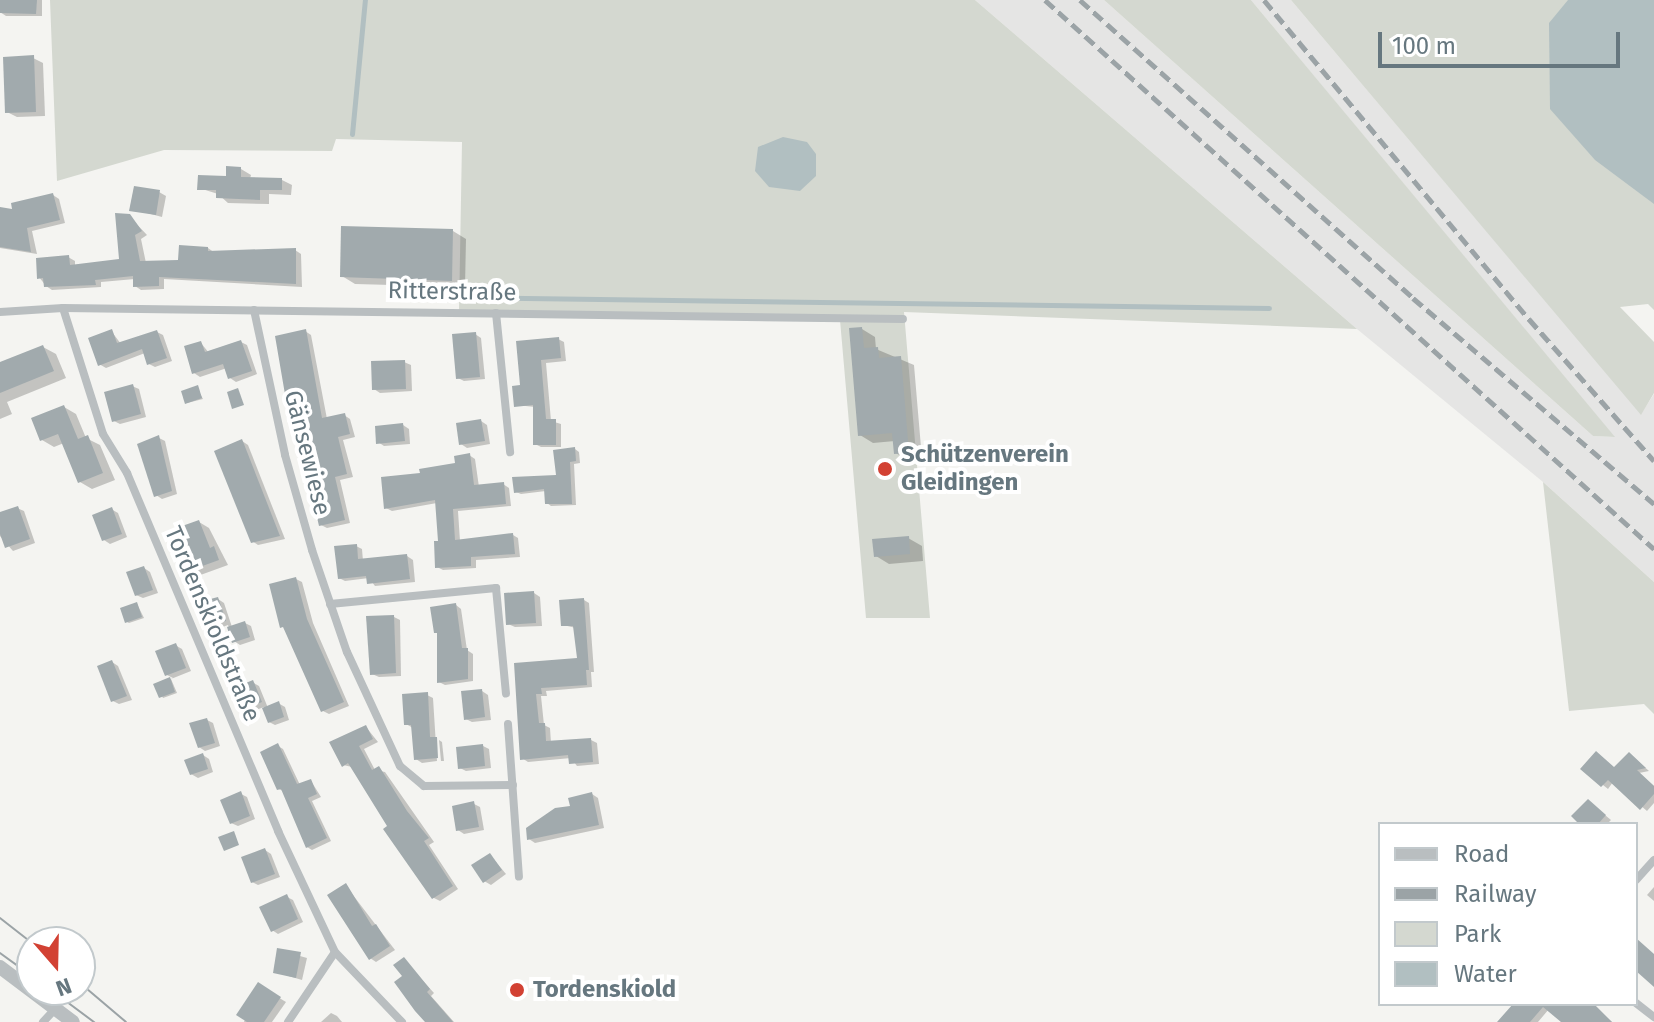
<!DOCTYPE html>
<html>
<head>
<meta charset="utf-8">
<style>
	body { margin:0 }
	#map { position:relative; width:1654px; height:1022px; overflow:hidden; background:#f4f4f1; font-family:"Fira Sans",sans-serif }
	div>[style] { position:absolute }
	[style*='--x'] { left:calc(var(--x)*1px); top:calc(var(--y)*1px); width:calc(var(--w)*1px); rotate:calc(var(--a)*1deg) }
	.built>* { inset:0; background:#e5e5e4 }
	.green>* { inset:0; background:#d4d8d0 }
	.water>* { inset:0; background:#b1bfc1 }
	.shadow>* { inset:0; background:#0003 }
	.stream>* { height:5px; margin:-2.5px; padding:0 2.5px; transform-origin:2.5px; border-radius:2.5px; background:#b1bfc1 }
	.building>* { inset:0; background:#a1aaad }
	.minor>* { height:8px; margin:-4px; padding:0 4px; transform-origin:4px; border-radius:4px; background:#b9bec0 }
	.tertiary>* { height:14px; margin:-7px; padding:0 7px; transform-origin:7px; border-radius:7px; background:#b9bec0 }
	.tram>* { height:2px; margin:-1px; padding:0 1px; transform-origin:1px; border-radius:1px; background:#9ba3a6 }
	.rail>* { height:5px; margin-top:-2.5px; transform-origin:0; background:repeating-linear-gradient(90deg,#9ba3a6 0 12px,transparent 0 18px) }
	.dots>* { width:22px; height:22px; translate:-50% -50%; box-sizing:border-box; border:4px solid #fff; border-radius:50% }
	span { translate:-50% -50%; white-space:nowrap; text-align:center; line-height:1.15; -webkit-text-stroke:8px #fff; paint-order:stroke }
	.street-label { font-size:24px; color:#66777f }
	.poi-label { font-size:24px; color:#66777f; font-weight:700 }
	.left { translate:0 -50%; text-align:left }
	.legend { position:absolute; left:1378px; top:822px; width:260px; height:184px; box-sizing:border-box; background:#fff; border:2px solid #c2c9cc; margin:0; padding:10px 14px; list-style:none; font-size:24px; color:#66777f }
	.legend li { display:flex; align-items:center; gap:16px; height:40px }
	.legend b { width:40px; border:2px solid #c2c9cc }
	.north { position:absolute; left:16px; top:926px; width:80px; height:80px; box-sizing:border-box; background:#fff; border:2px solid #c2c9cc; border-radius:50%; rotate:160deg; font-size:22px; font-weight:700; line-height:32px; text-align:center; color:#66777f }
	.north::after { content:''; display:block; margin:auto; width:28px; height:36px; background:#d24133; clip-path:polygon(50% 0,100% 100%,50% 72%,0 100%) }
	.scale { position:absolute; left:1378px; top:32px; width:242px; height:36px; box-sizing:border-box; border:4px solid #66777f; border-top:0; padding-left:10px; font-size:24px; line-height:28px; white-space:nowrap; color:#66777f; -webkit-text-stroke:6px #fff; paint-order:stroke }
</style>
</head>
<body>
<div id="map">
	<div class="built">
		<div style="clip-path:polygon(975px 0,1104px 0,1593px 436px,1614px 437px,1251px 0,1291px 0,1641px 414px,1654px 394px,1654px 582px,1543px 482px,1357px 329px)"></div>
	</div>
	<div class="green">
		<div style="clip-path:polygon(50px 0,975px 0,1357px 329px,904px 312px,930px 618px,866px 618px,840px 320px,459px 312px,462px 142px,336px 139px,332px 151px,164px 150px,57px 181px)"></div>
		<div style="clip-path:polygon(1104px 0,1251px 0,1615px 437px,1593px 436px)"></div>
		<div style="clip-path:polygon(1291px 0,1654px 0,1654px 310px,1648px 304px,1620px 307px,1654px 342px,1654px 393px,1641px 415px)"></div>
		<div style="clip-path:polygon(1543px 482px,1654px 582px,1654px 714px,1644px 704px,1569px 711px)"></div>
	</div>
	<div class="water">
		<div style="clip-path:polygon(1568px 0,1654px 0,1654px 204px,1595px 160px,1550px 109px,1549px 23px)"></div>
		<div style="clip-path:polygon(783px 137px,807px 142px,816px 154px,816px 176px,800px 191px,769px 187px,755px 171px,758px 147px)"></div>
	</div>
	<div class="shadow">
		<div style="clip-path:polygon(0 0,42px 0,42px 16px,6px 16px,0 12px)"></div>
		<div style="clip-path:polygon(33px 58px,43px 63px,45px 116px,17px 117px,7px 112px)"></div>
		<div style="clip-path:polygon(241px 169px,251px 175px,250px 179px,282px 180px,292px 185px,291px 195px,269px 194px,269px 204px,228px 203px,218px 194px,199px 188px)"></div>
		<div style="clip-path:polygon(159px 192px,166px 196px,162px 217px,132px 209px)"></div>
		<div style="clip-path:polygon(53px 195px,59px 199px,65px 223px,32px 231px,37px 254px,0 248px,0 209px,14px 212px)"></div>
		<div style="clip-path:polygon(129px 216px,147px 235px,141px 239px,146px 263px,180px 262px,208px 248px,215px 253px,295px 250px,301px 254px,302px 287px,164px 279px,164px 289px,141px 290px,135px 286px,135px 279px,101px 282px,101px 287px,52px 290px,46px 286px,39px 277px,68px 257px,75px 261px,75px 266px,121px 261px)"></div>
		<div style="clip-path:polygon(453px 231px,466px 239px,465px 287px,355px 284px,342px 276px)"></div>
		<div style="clip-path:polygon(862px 329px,875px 337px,876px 349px,914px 365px,922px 459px,909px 461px,896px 453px,895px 441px,873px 443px,860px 435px)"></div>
		<div style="clip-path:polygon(305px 331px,311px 335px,327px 419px,344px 415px,350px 419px,355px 437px,343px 440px,353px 477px,340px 480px,350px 523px,327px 528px,321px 525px,322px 500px,301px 407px,289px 405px)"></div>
		<div style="clip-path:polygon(112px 332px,121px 344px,157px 332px,163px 335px,172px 361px,155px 367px,149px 364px,145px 353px,106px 368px,99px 364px)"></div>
		<div style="clip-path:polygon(475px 334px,481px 338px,485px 379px,464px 381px,458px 378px)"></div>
		<div style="clip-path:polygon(558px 339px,564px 342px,566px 361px,546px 363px,551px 421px,561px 424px,561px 447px,541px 447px,535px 444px,535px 407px,516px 405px,522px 387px,518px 343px)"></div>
		<div style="clip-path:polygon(241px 342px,247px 345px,257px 374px,236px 382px,230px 378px,227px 368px,200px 377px,194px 373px,201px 343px,209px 353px)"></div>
		<div style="clip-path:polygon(43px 347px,56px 354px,66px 378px,7px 402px,12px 414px,0 419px,0 364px)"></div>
		<div style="clip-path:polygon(404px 362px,411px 365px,412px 391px,380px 393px,374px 389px)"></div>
		<div style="clip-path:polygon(132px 386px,139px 389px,146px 417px,120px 424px,114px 421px)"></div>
		<div style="clip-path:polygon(197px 388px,203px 399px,187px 403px)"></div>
		<div style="clip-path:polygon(64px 407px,76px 414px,86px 438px,100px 445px,115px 480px,92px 489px,80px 482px,64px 443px,54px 447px,42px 440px)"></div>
		<div style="clip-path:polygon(481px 421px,487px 425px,490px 444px,467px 448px,461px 444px)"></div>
		<div style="clip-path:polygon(403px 425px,409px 429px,410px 444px,384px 446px,378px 442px)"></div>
		<div style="clip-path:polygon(159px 438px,165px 441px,177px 494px,162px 499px,156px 495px)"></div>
		<div style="clip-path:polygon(242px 441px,248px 445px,285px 539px,258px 545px,252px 541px)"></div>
		<div style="clip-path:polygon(575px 449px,579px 452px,580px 463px,574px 464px,576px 505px,551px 506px,547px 503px,546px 491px,521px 494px,516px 492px,558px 476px)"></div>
		<div style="clip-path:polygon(469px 455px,475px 459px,479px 487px,503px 484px,509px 488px,511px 506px,458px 511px,460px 541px,513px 535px,518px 538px,520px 557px,476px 560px,476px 568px,443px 570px,437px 567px,440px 543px,437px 503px,392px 511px,386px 508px,422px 475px,457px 465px)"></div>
		<div style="clip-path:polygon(17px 508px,24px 511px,35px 543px,13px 551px,0 536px,0 514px)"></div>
		<div style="clip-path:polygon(111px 509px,118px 513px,127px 537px,110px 544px,104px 540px)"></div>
		<div style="clip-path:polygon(199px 522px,209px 528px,228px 565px,195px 577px,185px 572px)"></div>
		<div style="clip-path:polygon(908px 538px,922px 546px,923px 561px,889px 564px,876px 556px)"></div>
		<div style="clip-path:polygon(356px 546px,362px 549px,363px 561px,407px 556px,413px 560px,415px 582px,375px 586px,369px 578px,345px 581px,339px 578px)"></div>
		<div style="clip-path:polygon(144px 568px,150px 572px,158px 593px,143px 598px,136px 595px)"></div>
		<div style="clip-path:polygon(296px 579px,302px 582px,313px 623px,349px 706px,329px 714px,323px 711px)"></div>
		<div style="clip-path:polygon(534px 593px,540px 597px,542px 626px,515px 627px,508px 624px)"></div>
		<div style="clip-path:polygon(218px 599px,224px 603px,232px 627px,245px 623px,251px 626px,255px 640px,240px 645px,234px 641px,228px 625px,215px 630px,209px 626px)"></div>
		<div style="clip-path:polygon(584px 600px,589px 603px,594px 672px,591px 672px,592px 687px,546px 691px,547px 696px,541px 696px,544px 725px,550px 728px,551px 743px,591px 740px,597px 743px,599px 764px,577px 766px,571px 758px,528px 762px,522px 758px,516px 665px,579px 659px,576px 628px,563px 625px)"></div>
		<div style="clip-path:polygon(137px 604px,144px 618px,129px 623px,127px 622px)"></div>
		<div style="clip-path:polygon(456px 605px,461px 609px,467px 650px,473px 654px,473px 681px,445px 685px,439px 682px)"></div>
		<div style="clip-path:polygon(394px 617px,400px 620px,401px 676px,379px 677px,372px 674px)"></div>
		<div style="clip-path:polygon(175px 645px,182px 649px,191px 671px,171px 679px,177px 693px,163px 698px,156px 685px,173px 678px,167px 675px)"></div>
		<div style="clip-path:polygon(112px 662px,118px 666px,132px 700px,119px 704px,113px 701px)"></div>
		<div style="clip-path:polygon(252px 682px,259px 686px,268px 708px,278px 703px,285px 707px,289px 720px,275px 725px,269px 722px,264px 707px,251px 712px,245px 709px)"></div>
		<div style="clip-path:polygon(482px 691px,488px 695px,491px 720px,472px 722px,466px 719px)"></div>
		<div style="clip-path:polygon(427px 695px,433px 698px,437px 761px,422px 763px,416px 759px,413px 728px,406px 724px)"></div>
		<div style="clip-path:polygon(207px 720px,213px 723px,220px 746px,205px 751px,199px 747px)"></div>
		<div style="clip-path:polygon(366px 727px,378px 742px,364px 749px,375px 770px,385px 772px,434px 842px,429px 845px,458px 889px,440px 901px,434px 898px,352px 767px,343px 765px)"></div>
		<div style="clip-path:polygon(439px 740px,442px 742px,444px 761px,441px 761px)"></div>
		<div style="clip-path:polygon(278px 746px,283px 749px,300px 785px,311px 781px,321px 797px,312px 801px,331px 841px,312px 850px,307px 847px,285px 792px,279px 789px)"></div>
		<div style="clip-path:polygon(483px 746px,489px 749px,491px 768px,466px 771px,460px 768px)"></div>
		<div style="clip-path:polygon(1630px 754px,1649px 771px,1639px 773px,1654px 786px,1654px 803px,1647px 811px,1613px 782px,1608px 789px,1583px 769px,1615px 769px)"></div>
		<div style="clip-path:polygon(203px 755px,209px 759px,213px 772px,198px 778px,191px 774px)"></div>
		<div style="clip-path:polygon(241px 794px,247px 797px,255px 819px,238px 826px,231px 823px)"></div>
		<div style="clip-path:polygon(592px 794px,598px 798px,604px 828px,535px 843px,529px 839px)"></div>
		<div style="clip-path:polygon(1588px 801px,1611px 820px,1607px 824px,1582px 824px)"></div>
		<div style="clip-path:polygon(474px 804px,480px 807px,484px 830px,464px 834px,458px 830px)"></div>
		<div style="clip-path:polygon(265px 850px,271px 854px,280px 877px,258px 885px,252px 882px)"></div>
		<div style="clip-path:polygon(490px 855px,506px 874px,491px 885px,484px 881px)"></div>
		<div style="clip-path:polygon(346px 886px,395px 950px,376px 962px,370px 958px)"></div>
		<div style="clip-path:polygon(1654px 887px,1654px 901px,1647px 895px)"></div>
		<div style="clip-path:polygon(287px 897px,293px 900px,303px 922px,278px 934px,272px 930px)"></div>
		<div style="clip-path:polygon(279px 950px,307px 958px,302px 980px,275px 972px)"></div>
		<div style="clip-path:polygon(404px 960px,434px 993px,431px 996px,454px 1022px,429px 1022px,404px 976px)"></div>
		<div style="clip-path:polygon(258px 985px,286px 1002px,272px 1022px,244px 1022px)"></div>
		<div style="clip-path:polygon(1516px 1004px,1592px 1004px,1612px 1022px,1564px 1022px,1549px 1009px,1538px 1022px,1511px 1022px)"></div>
		<div style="clip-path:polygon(331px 1013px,337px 1016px,342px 1022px,321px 1022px)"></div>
	</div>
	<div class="stream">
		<div style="--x:352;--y:134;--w:135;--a:-84.5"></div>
		<div style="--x:454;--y:297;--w:815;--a:0.77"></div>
	</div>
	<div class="building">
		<div style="clip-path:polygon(0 0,37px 0,36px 14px,0 13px)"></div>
		<div style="clip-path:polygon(34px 55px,36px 112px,5px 113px,3px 57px)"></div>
		<div style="clip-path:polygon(226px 166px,241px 167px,241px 177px,282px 178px,282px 190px,260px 190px,260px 200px,216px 198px,216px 190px,197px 190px,198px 175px,226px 176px)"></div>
		<div style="clip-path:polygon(134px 186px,160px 190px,156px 215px,129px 211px)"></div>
		<div style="clip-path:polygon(53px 193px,60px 220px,27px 228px,31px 252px,0 247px,0 207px,12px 209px,11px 203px)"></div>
		<div style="clip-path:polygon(115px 213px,130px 214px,142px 231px,135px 235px,140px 261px,178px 260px,179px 245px,208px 247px,208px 251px,296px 248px,296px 284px,159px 277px,159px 286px,133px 287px,133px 276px,95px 280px,96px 285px,44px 287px,43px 278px,37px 279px,36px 258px,69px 255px,70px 265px,119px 259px)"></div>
		<div style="clip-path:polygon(341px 226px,453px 229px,452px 281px,340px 277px)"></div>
		<div style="clip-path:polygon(862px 327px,864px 348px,878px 347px,879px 358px,901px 356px,909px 453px,894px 454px,892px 433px,858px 436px,849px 328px)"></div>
		<div style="clip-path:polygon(112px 329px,117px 343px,157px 330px,167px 358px,147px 365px,142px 349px,98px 366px,88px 338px)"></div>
		<div style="clip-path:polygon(306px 329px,322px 418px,345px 413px,350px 434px,338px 437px,347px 474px,335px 477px,345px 520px,319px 526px,313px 500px,320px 499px,312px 463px,298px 404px,287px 406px,275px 336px)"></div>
		<div style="clip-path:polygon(476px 332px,480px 377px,456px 379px,452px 334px)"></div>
		<div style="clip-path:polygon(559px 337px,561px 358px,541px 360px,546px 419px,556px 419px,556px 445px,533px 445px,533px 405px,514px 407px,512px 386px,520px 385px,516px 341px)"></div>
		<div style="clip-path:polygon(241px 340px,252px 371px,228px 379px,223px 364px,192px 374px,184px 346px,201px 341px,205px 352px)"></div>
		<div style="clip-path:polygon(43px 345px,54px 371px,0 393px,0 362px)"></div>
		<div style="clip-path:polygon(405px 360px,406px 389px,372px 390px,371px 361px)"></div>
		<div style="clip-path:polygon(133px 384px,141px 414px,112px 422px,104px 392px)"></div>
		<div style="clip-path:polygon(198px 385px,202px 398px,185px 404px,181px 391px)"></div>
		<div style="clip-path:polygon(238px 388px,244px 405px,232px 409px,227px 392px)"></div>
		<div style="clip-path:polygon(64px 405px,78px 439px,88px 435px,103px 473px,78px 483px,58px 434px,40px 441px,31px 418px)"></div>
		<div style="clip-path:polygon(481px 419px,485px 441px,459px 445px,456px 423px)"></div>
		<div style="clip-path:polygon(403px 423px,405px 441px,376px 444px,375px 426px)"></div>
		<div style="clip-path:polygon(159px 435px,172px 491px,154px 497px,137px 444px)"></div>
		<div style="clip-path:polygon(242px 439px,280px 536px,251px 543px,214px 451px)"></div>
		<div style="clip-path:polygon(575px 447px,576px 461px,570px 462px,572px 504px,545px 504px,544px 489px,514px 493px,512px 477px,556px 475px,553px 450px)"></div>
		<div style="clip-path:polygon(470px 453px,474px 485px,504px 482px,506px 504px,453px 509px,455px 540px,513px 533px,515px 554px,471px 557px,471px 566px,435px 568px,434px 541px,438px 541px,435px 500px,384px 509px,381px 477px,420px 473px,419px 469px,455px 463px,454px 456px)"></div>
		<div style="clip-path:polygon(18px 506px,30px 539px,5px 548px,0 534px,0 512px)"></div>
		<div style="clip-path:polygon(112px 507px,122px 534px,102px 541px,92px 515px)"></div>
		<div style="clip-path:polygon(199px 520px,210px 548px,214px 546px,219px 560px,183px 573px,168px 531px)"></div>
		<div style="clip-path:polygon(909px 536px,910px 554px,874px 557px,872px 539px)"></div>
		<div style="clip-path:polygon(357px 544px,358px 559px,407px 554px,410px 579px,367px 584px,366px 576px,338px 579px,334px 546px)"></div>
		<div style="clip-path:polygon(144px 566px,153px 590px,135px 596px,126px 572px)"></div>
		<div style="clip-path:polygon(296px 577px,307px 619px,344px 702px,321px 712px,283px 627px,280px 628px,269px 584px)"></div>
		<div style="clip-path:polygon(534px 591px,536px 623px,506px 625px,504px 593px)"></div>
		<div style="clip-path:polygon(218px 597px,226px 621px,207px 627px,199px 602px)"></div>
		<div style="clip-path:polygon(584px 598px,589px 670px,586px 670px,587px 685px,541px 688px,542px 694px,536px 694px,539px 723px,545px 723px,546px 741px,591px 738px,593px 762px,569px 764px,568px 755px,520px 760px,514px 663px,577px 658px,573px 626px,561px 626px,559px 600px)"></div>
		<div style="clip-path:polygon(137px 602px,142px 617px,125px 623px,120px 608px)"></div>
		<div style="clip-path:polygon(456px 603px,462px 648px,468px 648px,468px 679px,437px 683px,437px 633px,434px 633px,430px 607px)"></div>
		<div style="clip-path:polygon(394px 615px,396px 673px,370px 675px,366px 616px)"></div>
		<div style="clip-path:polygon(245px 621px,250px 637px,232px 643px,227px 627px)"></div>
		<div style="clip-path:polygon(176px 643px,186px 668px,165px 676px,155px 651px)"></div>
		<div style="clip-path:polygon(112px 660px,127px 696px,111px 702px,97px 666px)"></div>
		<div style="clip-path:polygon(170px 677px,175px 692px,159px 698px,153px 684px)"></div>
		<div style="clip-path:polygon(253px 680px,262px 702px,243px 710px,234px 688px)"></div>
		<div style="clip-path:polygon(482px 689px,485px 717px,464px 720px,461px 691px)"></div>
		<div style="clip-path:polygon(428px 692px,430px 737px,437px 737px,438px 758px,414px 760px,411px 725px,404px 725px,402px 694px)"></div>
		<div style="clip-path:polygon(279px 701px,284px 717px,268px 723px,262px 708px)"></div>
		<div style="clip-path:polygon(207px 718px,215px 743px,198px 748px,189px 723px)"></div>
		<div style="clip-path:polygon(366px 725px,373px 739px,359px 746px,372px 770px,379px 766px,407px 811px,429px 838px,424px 841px,453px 886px,432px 899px,383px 829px,387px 826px,348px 763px,342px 767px,329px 742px)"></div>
		<div style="clip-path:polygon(278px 743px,297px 784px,311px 779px,317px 794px,308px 798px,327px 838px,306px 848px,281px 789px,277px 790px,260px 752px)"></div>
		<div style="clip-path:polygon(483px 744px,485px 766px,458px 769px,456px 747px)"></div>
		<div style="clip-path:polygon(1596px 751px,1614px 767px,1629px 752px,1646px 768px,1637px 770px,1654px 786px,1654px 794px,1640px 810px,1608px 780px,1601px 787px,1580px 769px)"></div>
		<div style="clip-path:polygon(203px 753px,208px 769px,190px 775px,184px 760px)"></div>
		<div style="clip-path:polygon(241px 791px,250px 816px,230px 824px,220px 800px)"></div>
		<div style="clip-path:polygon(592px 792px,599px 825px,527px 840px,526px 828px,555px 808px,570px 806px,568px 798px)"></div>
		<div style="clip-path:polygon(1588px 799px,1606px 815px,1598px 824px,1579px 824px,1571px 816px)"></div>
		<div style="clip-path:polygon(474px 801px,479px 827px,456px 831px,452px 806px)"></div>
		<div style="clip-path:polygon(234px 831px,239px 845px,224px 851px,218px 837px)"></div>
		<div style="clip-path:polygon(265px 848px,275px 874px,251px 883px,241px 857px)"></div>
		<div style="clip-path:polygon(490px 853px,502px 870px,483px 883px,471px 865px)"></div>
		<div style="clip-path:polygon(346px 883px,372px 926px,376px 924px,390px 946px,369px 960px,327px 895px)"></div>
		<div style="clip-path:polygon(287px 894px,298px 919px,271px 932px,259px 907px)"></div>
		<div style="clip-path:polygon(1636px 938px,1654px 954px,1654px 987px,1636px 971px)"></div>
		<div style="clip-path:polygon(277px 948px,301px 952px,296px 978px,273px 973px)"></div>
		<div style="clip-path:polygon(404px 957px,430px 989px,427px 992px,453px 1022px,425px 1022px,415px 1011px,394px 982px,402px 976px,393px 965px)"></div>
		<div style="clip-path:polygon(258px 982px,281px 997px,264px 1022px,247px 1022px,236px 1015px)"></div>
		<div style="clip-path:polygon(1513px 1004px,1594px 1004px,1612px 1022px,1561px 1022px,1543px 1007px,1530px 1022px,1497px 1022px)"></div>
	</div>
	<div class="minor">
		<div style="--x:63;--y:308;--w:132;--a:72.4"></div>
		<div style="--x:103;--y:434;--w:46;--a:58.4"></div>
		<div style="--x:127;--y:473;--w:389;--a:67.1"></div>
		<div style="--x:278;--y:831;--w:134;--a:64.8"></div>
		<div style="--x:335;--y:952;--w:97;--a:46.3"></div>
		<div style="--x:254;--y:310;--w:148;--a:77.9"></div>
		<div style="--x:285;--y:455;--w:99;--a:74.1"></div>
		<div style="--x:312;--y:550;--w:108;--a:71.1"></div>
		<div style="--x:347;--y:652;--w:126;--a:65.1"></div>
		<div style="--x:400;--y:766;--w:31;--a:40"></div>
		<div style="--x:424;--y:786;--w:89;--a:-0.6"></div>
		<div style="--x:0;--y:312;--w:63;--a:-3.6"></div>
		<div style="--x:63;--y:308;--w:840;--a:0.75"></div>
		<div style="--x:496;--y:313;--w:140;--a:84.2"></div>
		<div style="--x:330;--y:604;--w:167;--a:-5.5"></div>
		<div style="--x:496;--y:588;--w:106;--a:84.6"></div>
		<div style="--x:508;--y:724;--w:153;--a:85.9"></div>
		<div style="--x:1636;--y:880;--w:27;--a:-48"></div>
		<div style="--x:1636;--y:1003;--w:23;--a:38"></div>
		<div style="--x:43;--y:1022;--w:18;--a:-47"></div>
		<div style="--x:288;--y:1022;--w:84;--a:-56.1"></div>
	</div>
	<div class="tertiary">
		<div style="--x:0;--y:967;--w:91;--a:37"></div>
	</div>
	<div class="tram">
		<div style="--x:0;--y:918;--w:41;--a:38"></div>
		<div style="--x:0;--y:953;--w:39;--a:36"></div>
		<div style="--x:80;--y:983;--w:60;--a:40.3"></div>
		<div style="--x:51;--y:990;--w:54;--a:36.7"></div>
	</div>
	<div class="rail">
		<div style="--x:1045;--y:0;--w:820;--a:42.03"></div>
		<div style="--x:1080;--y:0;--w:447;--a:41.8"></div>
		<div style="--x:1413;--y:298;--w:317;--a:40.5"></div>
		<div style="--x:1264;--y:0;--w:415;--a:50.3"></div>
		<div style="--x:1529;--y:319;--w:189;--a:48.6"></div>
	</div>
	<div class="dots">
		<div style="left:885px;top:469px;background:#d24133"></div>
		<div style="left:517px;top:990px;background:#d24133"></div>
	</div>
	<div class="street-label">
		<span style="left:452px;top:292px;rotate:1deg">Ritterstraße</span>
		<span style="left:307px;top:453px;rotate:76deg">Gänsewiese</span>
		<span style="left:212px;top:624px;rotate:67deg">Tordenskioldstraße</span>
	</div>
	<div class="poi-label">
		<span class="left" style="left:901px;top:469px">Schützenverein<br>Gleidingen</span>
		<span class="left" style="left:533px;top:990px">Tordenskiold</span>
	</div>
	<ul class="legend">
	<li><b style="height:10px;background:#b9bec0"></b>Road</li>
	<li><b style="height:10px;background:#9ba3a6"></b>Railway</li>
	<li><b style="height:22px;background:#d4d8d0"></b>Park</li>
	<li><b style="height:22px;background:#b1bfc1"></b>Water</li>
	</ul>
	<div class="north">N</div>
	<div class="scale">100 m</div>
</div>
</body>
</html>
